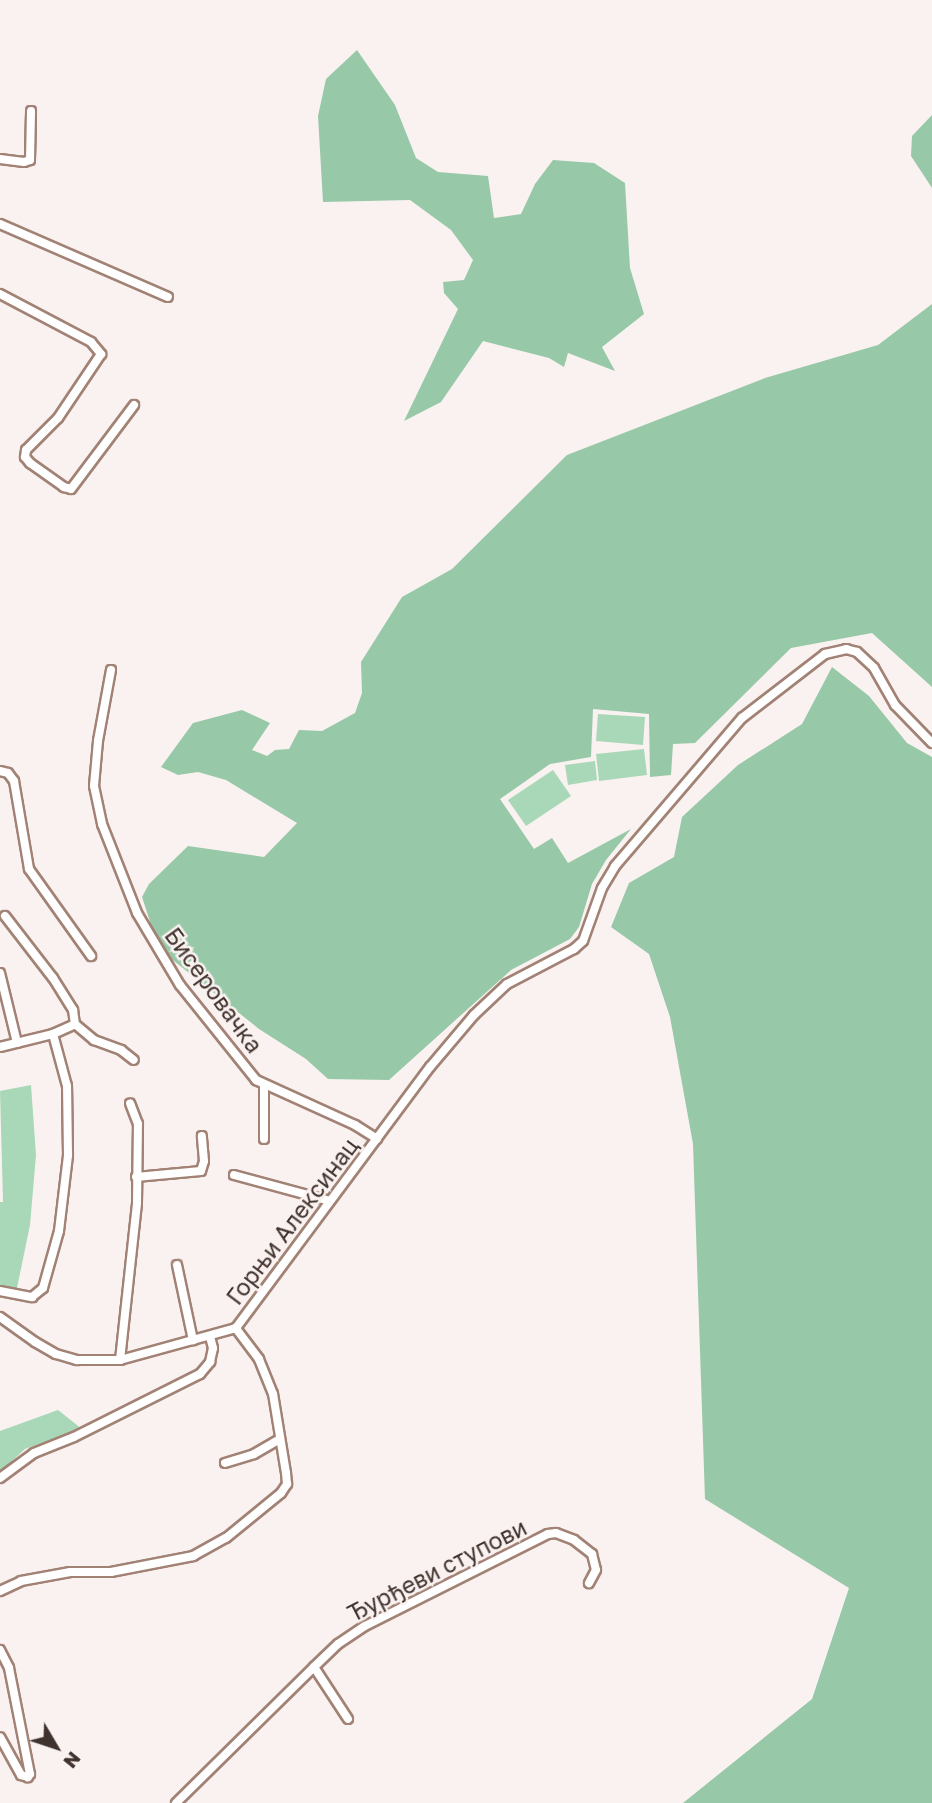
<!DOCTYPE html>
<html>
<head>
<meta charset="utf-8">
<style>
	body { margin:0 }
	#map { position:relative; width:932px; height:1803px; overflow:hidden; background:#faf2f0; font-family:"Golos Text",sans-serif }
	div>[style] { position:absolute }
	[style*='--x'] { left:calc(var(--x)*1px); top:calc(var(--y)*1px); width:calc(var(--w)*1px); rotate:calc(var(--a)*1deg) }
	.green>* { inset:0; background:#a8d8b7 }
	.forest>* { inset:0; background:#97c8a7 }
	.roads { filter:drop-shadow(2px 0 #a28275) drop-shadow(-2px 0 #a28275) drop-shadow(0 2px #a28275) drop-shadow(0 -2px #a28275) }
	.street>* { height:8px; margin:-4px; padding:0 4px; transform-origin:4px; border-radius:4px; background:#fff }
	span { translate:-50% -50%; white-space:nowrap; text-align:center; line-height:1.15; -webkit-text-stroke:5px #faf2f0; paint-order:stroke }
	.street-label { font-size:23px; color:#40322d }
	.north { position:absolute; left:21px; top:1712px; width:70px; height:70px; -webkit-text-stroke:5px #faf2f0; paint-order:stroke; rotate:129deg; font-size:19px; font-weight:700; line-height:28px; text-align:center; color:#40322d }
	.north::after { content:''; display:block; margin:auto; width:24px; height:32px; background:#40322d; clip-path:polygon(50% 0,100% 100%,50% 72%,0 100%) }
</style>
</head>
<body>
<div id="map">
	<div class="green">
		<div style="clip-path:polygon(598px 714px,645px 717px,643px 745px,596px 741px)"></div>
		<div style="clip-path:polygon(644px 749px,647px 775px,599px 781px,596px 754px)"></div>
		<div style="clip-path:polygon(595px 761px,597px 780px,568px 785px,565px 765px)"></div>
		<div style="clip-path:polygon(553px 770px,571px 796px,526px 826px,508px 800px)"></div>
		<div style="clip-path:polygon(31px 1085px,36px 1155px,30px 1225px,16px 1293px,0 1291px,0 1202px,3px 1202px,0 1091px)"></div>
		<div style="clip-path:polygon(58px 1410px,82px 1429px,25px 1449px,0 1472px,0 1431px)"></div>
	</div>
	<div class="forest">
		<div style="clip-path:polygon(357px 50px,395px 105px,416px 158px,438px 172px,488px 176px,494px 218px,521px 214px,535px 184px,553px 160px,594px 163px,625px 183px,630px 268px,644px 314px,602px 347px,615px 371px,568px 353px,564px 367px,549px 358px,483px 341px,441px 402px,404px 421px,458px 309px,444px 293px,443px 282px,464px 280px,473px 260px,451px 230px,410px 200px,323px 202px,318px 116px,326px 79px)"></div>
		<div style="clip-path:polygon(932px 115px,932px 188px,911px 156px,912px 136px)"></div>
		<div style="clip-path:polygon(932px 304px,932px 687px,872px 633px,791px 648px,695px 743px,673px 744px,671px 775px,650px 777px,649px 714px,593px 709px,591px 757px,550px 764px,500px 799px,534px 849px,552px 838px,568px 863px,631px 829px,606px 860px,592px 884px,579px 927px,570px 939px,511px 970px,389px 1080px,328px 1079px,306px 1059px,259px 1029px,159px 949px,142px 897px,149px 884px,188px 846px,264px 857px,297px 823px,226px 780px,198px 772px,178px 775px,161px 767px,193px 723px,242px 710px,270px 723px,252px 750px,267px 756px,275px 750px,289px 749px,299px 730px,322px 731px,355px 713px,362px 693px,361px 662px,402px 597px,452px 569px,567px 455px,765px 378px,878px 345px)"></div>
		<div style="clip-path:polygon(832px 667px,869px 696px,907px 743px,932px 757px,932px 1803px,683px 1803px,812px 1699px,849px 1588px,705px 1499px,693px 1144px,670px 1017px,649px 954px,611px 927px,629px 883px,674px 857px,682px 817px,738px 765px,802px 724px)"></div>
	</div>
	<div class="roads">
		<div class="street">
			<div style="--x:0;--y:159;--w:24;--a:7"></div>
			<div style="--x:24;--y:162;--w:6;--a:-18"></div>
			<div style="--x:30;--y:160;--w:49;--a:-88.8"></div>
			<div style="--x:0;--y:224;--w:183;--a:23.5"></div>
			<div style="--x:0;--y:294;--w:103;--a:27.8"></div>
			<div style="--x:91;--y:342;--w:16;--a:50"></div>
			<div style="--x:101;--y:354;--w:77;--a:123.9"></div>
			<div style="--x:58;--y:418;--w:45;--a:135"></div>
			<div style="--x:26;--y:450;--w:7;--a:98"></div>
			<div style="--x:25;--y:457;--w:8;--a:50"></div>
			<div style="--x:30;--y:463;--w:42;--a:35.2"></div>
			<div style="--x:64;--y:487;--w:7;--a:16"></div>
			<div style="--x:71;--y:489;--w:105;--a:-53.1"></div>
			<div style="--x:111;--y:670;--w:72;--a:100.4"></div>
			<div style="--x:98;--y:741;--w:45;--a:95.1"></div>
			<div style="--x:94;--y:786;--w:39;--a:78"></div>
			<div style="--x:102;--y:824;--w:96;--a:68.5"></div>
			<div style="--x:137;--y:913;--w:84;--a:59.2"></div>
			<div style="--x:180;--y:985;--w:122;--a:51.3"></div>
			<div style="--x:256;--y:1080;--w:109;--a:24.4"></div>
			<div style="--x:355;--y:1125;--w:26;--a:32"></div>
			<div style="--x:0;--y:771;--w:8;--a:14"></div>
			<div style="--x:8;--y:773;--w:10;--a:53"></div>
			<div style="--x:14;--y:781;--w:89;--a:80.3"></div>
			<div style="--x:29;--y:869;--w:107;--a:54.5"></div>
			<div style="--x:5;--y:916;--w:78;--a:52.3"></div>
			<div style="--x:53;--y:978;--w:38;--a:58"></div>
			<div style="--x:73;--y:1010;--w:14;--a:82"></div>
			<div style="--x:75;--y:1024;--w:25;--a:40"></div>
			<div style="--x:94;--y:1040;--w:29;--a:20"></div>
			<div style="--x:121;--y:1050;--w:16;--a:38"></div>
			<div style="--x:0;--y:973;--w:72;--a:76.3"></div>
			<div style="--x:0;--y:1047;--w:55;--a:-13.8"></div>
			<div style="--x:53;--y:1034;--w:24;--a:-24"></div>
			<div style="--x:264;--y:1139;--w:53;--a:-90"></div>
			<div style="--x:234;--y:1175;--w:99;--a:15.2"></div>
			<div style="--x:136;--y:1177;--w:65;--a:-5.3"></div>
			<div style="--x:201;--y:1171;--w:10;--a:-73"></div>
			<div style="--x:204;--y:1161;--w:25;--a:-95"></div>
			<div style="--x:177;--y:1265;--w:77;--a:78"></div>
			<div style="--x:0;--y:1291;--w:33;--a:11"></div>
			<div style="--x:32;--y:1297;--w:14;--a:-39"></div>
			<div style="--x:43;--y:1288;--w:59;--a:-74.3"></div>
			<div style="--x:59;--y:1231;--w:77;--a:-83.2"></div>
			<div style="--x:68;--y:1155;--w:69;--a:-90.8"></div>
			<div style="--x:67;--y:1086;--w:54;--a:-105.1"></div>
			<div style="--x:0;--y:1317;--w:43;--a:35.5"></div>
			<div style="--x:35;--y:1342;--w:24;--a:30"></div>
			<div style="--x:56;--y:1354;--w:22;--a:16"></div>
			<div style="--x:77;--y:1360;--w:43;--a:0"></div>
			<div style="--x:120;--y:1360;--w:120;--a:-15.4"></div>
			<div style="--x:236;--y:1328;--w:325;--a:-53.4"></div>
			<div style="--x:430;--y:1067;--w:68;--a:-49.8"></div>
			<div style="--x:474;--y:1015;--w:45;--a:-43.2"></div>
			<div style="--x:507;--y:984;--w:76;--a:-27.6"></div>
			<div style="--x:574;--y:949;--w:12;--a:-42"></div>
			<div style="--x:583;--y:941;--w:56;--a:-70.3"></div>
			<div style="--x:602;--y:888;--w:26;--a:-59"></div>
			<div style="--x:615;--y:866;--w:195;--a:-49.4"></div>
			<div style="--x:742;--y:718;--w:105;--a:-37.6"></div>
			<div style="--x:825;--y:654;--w:22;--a:-13"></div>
			<div style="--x:846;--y:649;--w:11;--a:15"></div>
			<div style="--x:857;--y:652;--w:23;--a:43"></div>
			<div style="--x:874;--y:668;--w:43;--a:60.4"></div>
			<div style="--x:895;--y:705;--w:53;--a:45.8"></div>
			<div style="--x:120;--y:1360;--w:158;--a:-83.8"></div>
			<div style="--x:137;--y:1203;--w:79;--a:-89.3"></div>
			<div style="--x:138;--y:1124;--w:22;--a:-111"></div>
			<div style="--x:225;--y:1463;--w:30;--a:-17"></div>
			<div style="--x:254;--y:1454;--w:30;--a:-30"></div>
			<div style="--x:0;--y:1478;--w:42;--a:-36.3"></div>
			<div style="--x:34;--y:1453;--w:43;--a:-21.8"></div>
			<div style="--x:74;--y:1437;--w:141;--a:-26.6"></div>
			<div style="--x:200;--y:1374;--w:16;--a:-50"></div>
			<div style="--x:210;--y:1362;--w:14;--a:-78"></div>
			<div style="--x:213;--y:1348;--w:11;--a:-105"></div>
			<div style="--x:0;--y:1591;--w:23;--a:-25"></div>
			<div style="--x:21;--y:1581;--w:50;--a:-10.4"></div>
			<div style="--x:70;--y:1572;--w:41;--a:0"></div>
			<div style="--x:111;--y:1572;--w:84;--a:-11"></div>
			<div style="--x:193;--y:1556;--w:38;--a:-29"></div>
			<div style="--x:226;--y:1538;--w:71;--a:-39.3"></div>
			<div style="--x:281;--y:1493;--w:11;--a:-56"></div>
			<div style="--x:287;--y:1484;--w:11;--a:-95"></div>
			<div style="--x:286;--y:1473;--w:80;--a:-99.3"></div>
			<div style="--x:273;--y:1394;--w:38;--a:-112"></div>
			<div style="--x:259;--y:1359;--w:39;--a:-127"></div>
			<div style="--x:0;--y:1650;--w:20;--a:63"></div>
			<div style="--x:9;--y:1668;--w:108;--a:78.8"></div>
			<div style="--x:30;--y:1774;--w:4;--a:124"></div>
			<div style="--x:28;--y:1777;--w:7;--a:-164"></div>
			<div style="--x:21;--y:1775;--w:43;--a:-118.9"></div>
			<div style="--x:314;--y:1667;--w:62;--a:56.8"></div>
			<div style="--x:176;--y:1803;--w:194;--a:-44.6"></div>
			<div style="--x:314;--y:1667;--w:33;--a:-44"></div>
			<div style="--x:338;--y:1644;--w:32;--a:-34"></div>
			<div style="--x:365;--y:1626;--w:205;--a:-26.7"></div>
			<div style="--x:548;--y:1534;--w:8;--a:-7"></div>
			<div style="--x:556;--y:1533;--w:19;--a:21"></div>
			<div style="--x:574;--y:1540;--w:23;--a:38"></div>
			<div style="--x:592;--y:1554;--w:16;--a:76"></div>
			<div style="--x:596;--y:1570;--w:15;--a:118"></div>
		</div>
	</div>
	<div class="street-label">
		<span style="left:214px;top:990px;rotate:54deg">Бисеровачка</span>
		<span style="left:292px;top:1221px;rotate:-53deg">Горњи Алексинац</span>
		<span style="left:437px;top:1570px;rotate:-27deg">Ђурђеви ступови</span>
	</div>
	<div class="north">N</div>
</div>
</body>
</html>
